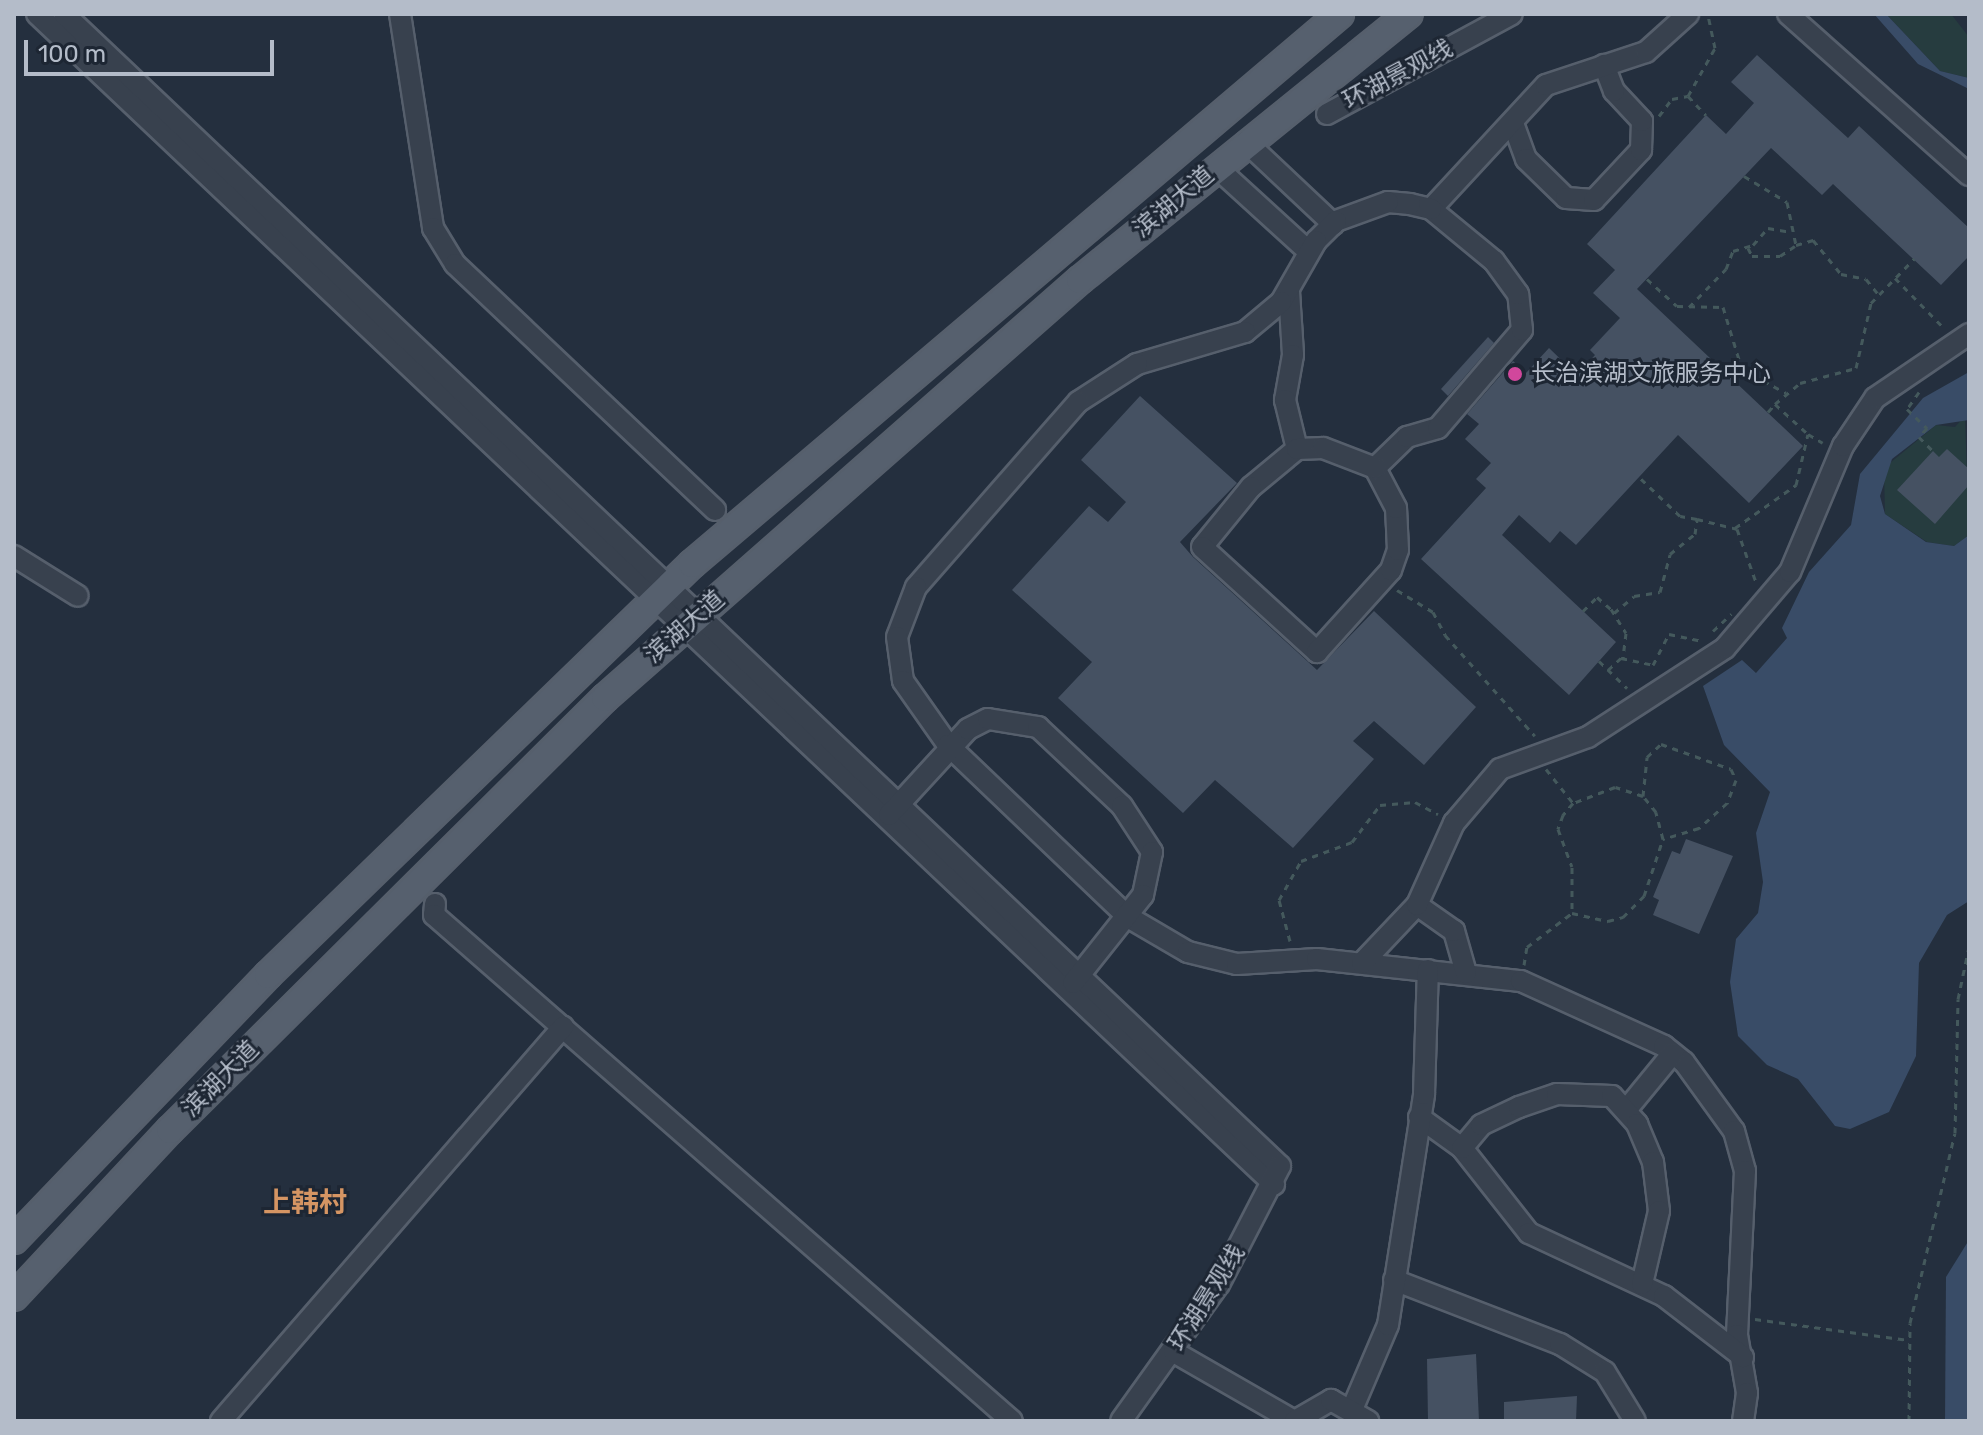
<!DOCTYPE html>
<html>
<head>
<meta charset="utf-8">
<style>
	body { margin:0 }
	#map { position:relative; width:1983px; height:1435px; overflow:hidden; background:#242f3e; font-family:Rubik,"Noto Sans SC",sans-serif }
	div>[style] { position:absolute }
	[style*='--x'] { left:calc(var(--x)*1px); top:calc(var(--y)*1px); width:calc(var(--w)*1px); rotate:calc(var(--a)*1deg) }
	.green>* { inset:0; background:#263c3f }
	.water>* { inset:0; background:#394c67 }
	.building>* { inset:0; background:#455162 }
	.path>* { height:3px; margin-top:-1.5px; transform-origin:0; background:repeating-linear-gradient(90deg,#44595c 0 6px,transparent 0 12px) }
	.roads { filter:drop-shadow(2px 0 #565f6c) drop-shadow(-2px 0 #565f6c) drop-shadow(0 2px #565f6c) drop-shadow(0 -2px #565f6c) }
	.minor>* { height:20px; margin:-10px; padding:0 10px; transform-origin:10px; border-radius:10px; background:#38414e }
	.major>* { height:26px; margin:-13px; padding:0 13px; transform-origin:13px; border-radius:13px; background:#56606e }
	.dots>* { width:22px; height:22px; translate:-50% -50%; box-sizing:border-box; border:4px solid #1d2633; border-radius:50% }
	span { translate:-50% -50%; white-space:nowrap; text-align:center; line-height:1.15; -webkit-text-stroke:6px #1d2633; paint-order:stroke }
	.street-label { font-size:24px; color:#b4bcc9 }
	.poi-label { font-size:24px; color:#b4bcc9 }
	.left { translate:0 -50%; text-align:left }
	.quarter-label { font-size:28px; color:#d59563; font-weight:700 }
	.frame { position:absolute; inset:0; border:16px solid #b4bcc9; pointer-events:none }
	.scale { position:absolute; left:24px; top:40px; width:250px; height:36px; box-sizing:border-box; border:4px solid #b4bcc9; border-top:0; padding-left:10px; font-size:24px; line-height:28px; white-space:nowrap; color:#b4bcc9; -webkit-text-stroke:6px #1d2633; paint-order:stroke }
</style>
</head>
<body>
<div id="map">
	<div class="green">
		<div style="clip-path:polygon(1886px 14px,1951px 14px,1969px 37px,1969px 78px,1940px 71px)"></div>
		<div style="clip-path:polygon(1965px 416px,1969px 535px,1954px 546px,1927px 542px,1885px 514px,1884px 468px,1936px 425px,1955px 427px)"></div>
	</div>
	<div class="water">
		<div style="clip-path:polygon(1874px 14px,1886px 14px,1940px 71px,1969px 78px,1969px 89px,1918px 64px)"></div>
		<div style="clip-path:polygon(1969px 372px,1969px 420px,1936px 425px,1892px 459px,1880px 496px,1885px 514px,1926px 542px,1954px 546px,1969px 535px,1969px 901px,1947px 915px,1919px 963px,1916px 1056px,1889px 1112px,1850px 1129px,1835px 1126px,1798px 1079px,1767px 1065px,1738px 1036px,1730px 982px,1736px 939px,1758px 913px,1763px 882px,1756px 833px,1770px 792px,1724px 745px,1703px 686px,1742px 660px,1756px 673px,1787px 638px,1782px 628px,1809px 572px,1851px 525px,1860px 474px,1923px 398px)"></div>
		<div style="clip-path:polygon(1969px 1240px,1969px 1421px,1945px 1421px,1946px 1277px)"></div>
	</div>
	<div class="building">
		<div style="clip-path:polygon(1757px 55px,1848px 138px,1859px 126px,1969px 228px,1969px 256px,1941px 285px,1833px 184px,1822px 195px,1771px 148px,1637px 289px,1803px 446px,1749px 503px,1678px 435px,1576px 545px,1560px 531px,1550px 543px,1519px 515px,1502px 535px,1616px 642px,1569px 695px,1421px 559px,1486px 488px,1476px 479px,1491px 463px,1465px 439px,1479px 424px,1467px 414px,1513px 361px,1526px 373px,1549px 348px,1577px 375px,1595px 355px,1590px 350px,1620px 318px,1593px 293px,1615px 270px,1587px 244px,1706px 115px,1726px 134px,1754px 103px,1731px 82px)"></div>
		<div style="clip-path:polygon(1488px 337px,1494px 343px,1448px 396px,1441px 389px)"></div>
		<div style="clip-path:polygon(1140px 396px,1237px 483px,1180px 542px,1193px 557px,1317px 670px,1374px 611px,1476px 707px,1424px 765px,1374px 721px,1353px 741px,1374px 759px,1293px 848px,1215px 780px,1183px 813px,1058px 698px,1092px 662px,1012px 590px,1089px 506px,1108px 522px,1126px 502px,1081px 460px)"></div>
		<div style="clip-path:polygon(1947px 449px,1969px 469px,1969px 485px,1935px 524px,1897px 490px,1933px 451px,1939px 457px)"></div>
		<div style="clip-path:polygon(1686px 839px,1733px 856px,1699px 934px,1653px 915px,1659px 900px,1653px 897px,1672px 851px,1680px 854px)"></div>
		<div style="clip-path:polygon(1476px 1354px,1479px 1421px,1428px 1421px,1427px 1359px)"></div>
		<div style="clip-path:polygon(1577px 1396px,1576px 1421px,1504px 1421px,1504px 1402px)"></div>
	</div>
	<div class="path">
		<div style="--x:1688;--y:96;--w:55;--a:-60.6"></div>
		<div style="--x:1715;--y:48;--w:35;--a:-102"></div>
		<div style="--x:1659;--y:116;--w:21;--a:-53"></div>
		<div style="--x:1672;--y:99;--w:16;--a:-11"></div>
		<div style="--x:1688;--y:96;--w:26;--a:47"></div>
		<div style="--x:1744;--y:176;--w:50;--a:31.2"></div>
		<div style="--x:1787;--y:202;--w:44;--a:78.2"></div>
		<div style="--x:1796;--y:245;--w:18;--a:-16"></div>
		<div style="--x:1813;--y:240;--w:44;--a:50.5"></div>
		<div style="--x:1841;--y:274;--w:25;--a:11"></div>
		<div style="--x:1866;--y:279;--w:21;--a:51"></div>
		<div style="--x:1748;--y:248;--w:9;--a:63"></div>
		<div style="--x:1752;--y:256;--w:28;--a:0"></div>
		<div style="--x:1780;--y:256;--w:18;--a:-34"></div>
		<div style="--x:1895;--y:278;--w:71;--a:45.6"></div>
		<div style="--x:1647;--y:279;--w:40;--a:42"></div>
		<div style="--x:1677;--y:306;--w:46;--a:1.2"></div>
		<div style="--x:1723;--y:307;--w:65;--a:73"></div>
		<div style="--x:1742;--y:369;--w:50;--a:28.6"></div>
		<div style="--x:1689;--y:307;--w:53;--a:-45.8"></div>
		<div style="--x:1726;--y:269;--w:19;--a:-69"></div>
		<div style="--x:1733;--y:251;--w:21;--a:-17"></div>
		<div style="--x:1753;--y:245;--w:23;--a:-49"></div>
		<div style="--x:1768;--y:228;--w:22;--a:10"></div>
		<div style="--x:1919;--y:392;--w:21;--a:125"></div>
		<div style="--x:1907;--y:409;--w:28;--a:44"></div>
		<div style="--x:1927;--y:428;--w:12;--a:132"></div>
		<div style="--x:1919;--y:437;--w:20;--a:45"></div>
		<div style="--x:1775;--y:404;--w:33;--a:-40"></div>
		<div style="--x:1800;--y:383;--w:58;--a:-15"></div>
		<div style="--x:1856;--y:368;--w:67;--a:-77"></div>
		<div style="--x:1871;--y:303;--w:62;--a:-45.7"></div>
		<div style="--x:1768;--y:412;--w:11;--a:-49"></div>
		<div style="--x:1775;--y:404;--w:45;--a:42.3"></div>
		<div style="--x:1697;--y:519;--w:41;--a:14"></div>
		<div style="--x:1737;--y:529;--w:56;--a:70.3"></div>
		<div style="--x:1735;--y:528;--w:75;--a:-35.2"></div>
		<div style="--x:1796;--y:485;--w:52;--a:-76.8"></div>
		<div style="--x:1808;--y:434;--w:17;--a:31"></div>
		<div style="--x:1397;--y:590;--w:42;--a:31.4"></div>
		<div style="--x:1433;--y:612;--w:26;--a:62"></div>
		<div style="--x:1445;--y:635;--w:135;--a:48.3"></div>
		<div style="--x:1583;--y:611;--w:20;--a:-45"></div>
		<div style="--x:1597;--y:597;--w:18;--a:41"></div>
		<div style="--x:1611;--y:609;--w:28;--a:58"></div>
		<div style="--x:1626;--y:633;--w:25;--a:97"></div>
		<div style="--x:1614;--y:613;--w:26;--a:-40"></div>
		<div style="--x:1634;--y:596;--w:26;--a:-9"></div>
		<div style="--x:1660;--y:592;--w:39;--a:-75"></div>
		<div style="--x:1670;--y:554;--w:32;--a:-39"></div>
		<div style="--x:1695;--y:534;--w:15;--a:-82"></div>
		<div style="--x:1697;--y:519;--w:17;--a:-170"></div>
		<div style="--x:1680;--y:516;--w:57;--a:-136.4"></div>
		<div style="--x:1713;--y:631;--w:25;--a:-43"></div>
		<div style="--x:1599;--y:661;--w:39;--a:44"></div>
		<div style="--x:1608;--y:670;--w:18;--a:-43"></div>
		<div style="--x:1621;--y:658;--w:33;--a:12"></div>
		<div style="--x:1653;--y:665;--w:35;--a:-63"></div>
		<div style="--x:1669;--y:634;--w:34;--a:12"></div>
		<div style="--x:1546;--y:769;--w:43;--a:51.5"></div>
		<div style="--x:1643;--y:796;--w:39;--a:-84"></div>
		<div style="--x:1647;--y:757;--w:19;--a:-43"></div>
		<div style="--x:1661;--y:744;--w:74;--a:19.7"></div>
		<div style="--x:1731;--y:769;--w:12;--a:66"></div>
		<div style="--x:1736;--y:780;--w:25;--a:111"></div>
		<div style="--x:1727;--y:803;--w:38;--a:138"></div>
		<div style="--x:1699;--y:828;--w:38;--a:163"></div>
		<div style="--x:1290;--y:941;--w:42;--a:-105"></div>
		<div style="--x:1279;--y:900;--w:45;--a:-60.6"></div>
		<div style="--x:1301;--y:861;--w:54;--a:-20.4"></div>
		<div style="--x:1352;--y:842;--w:46;--a:-52.9"></div>
		<div style="--x:1380;--y:805;--w:35;--a:-5"></div>
		<div style="--x:1415;--y:802;--w:26;--a:28"></div>
		<div style="--x:1524;--y:965;--w:18;--a:-81"></div>
		<div style="--x:1527;--y:947;--w:56;--a:-37.1"></div>
		<div style="--x:1572;--y:913;--w:37;--a:13"></div>
		<div style="--x:1608;--y:921;--w:16;--a:-15"></div>
		<div style="--x:1623;--y:917;--w:30;--a:-45"></div>
		<div style="--x:1644;--y:896;--w:60;--a:-71.6"></div>
		<div style="--x:1663;--y:839;--w:28;--a:-105"></div>
		<div style="--x:1656;--y:812;--w:21;--a:-129"></div>
		<div style="--x:1643;--y:796;--w:29;--a:-162"></div>
		<div style="--x:1615;--y:787;--w:45;--a:159.1"></div>
		<div style="--x:1573;--y:803;--w:16;--a:130"></div>
		<div style="--x:1563;--y:815;--w:15;--a:110"></div>
		<div style="--x:1558;--y:829;--w:40;--a:69.8"></div>
		<div style="--x:1572;--y:867;--w:46;--a:90"></div>
		<div style="--x:1755;--y:1319;--w:155;--a:7.8"></div>
		<div style="--x:1909;--y:1421;--w:98;--a:-89.4"></div>
		<div style="--x:1910;--y:1323;--w:195;--a:-76.7"></div>
		<div style="--x:1955;--y:1133;--w:134;--a:-88.7"></div>
		<div style="--x:1958;--y:999;--w:53;--a:-78.1"></div>
	</div>
	<div class="roads">
		<div class="minor">
			<div style="--x:37;--y:14;--w:1703;--a:43.41"></div>
			<div style="--x:64;--y:14;--w:1675;--a:43.45"></div>
			<div style="--x:1280;--y:1166;--w:133;--a:117.3"></div>
			<div style="--x:1219;--y:1284;--w:168;--a:125.6"></div>
			<div style="--x:400;--y:14;--w:217;--a:81.2"></div>
			<div style="--x:433;--y:228;--w:42;--a:58.6"></div>
			<div style="--x:455;--y:264;--w:358;--a:43.4"></div>
			<div style="--x:1788;--y:14;--w:242;--a:41.7"></div>
			<div style="--x:1327;--y:114;--w:210;--a:-28.4"></div>
			<div style="--x:1514;--y:126;--w:35;--a:70"></div>
			<div style="--x:1526;--y:159;--w:56;--a:44.3"></div>
			<div style="--x:1566;--y:198;--w:28;--a:4"></div>
			<div style="--x:1594;--y:200;--w:69;--a:-46.8"></div>
			<div style="--x:1641;--y:150;--w:29;--a:-88"></div>
			<div style="--x:1642;--y:121;--w:41;--a:-133"></div>
			<div style="--x:1614;--y:91;--w:28;--a:-111"></div>
			<div style="--x:1246;--y:142;--w:120;--a:43.3"></div>
			<div style="--x:1216;--y:167;--w:126;--a:42.4"></div>
			<div style="--x:1431;--y:209;--w:169;--a:-47.2"></div>
			<div style="--x:1546;--y:85;--w:105;--a:-18.3"></div>
			<div style="--x:1646;--y:52;--w:57;--a:-42.1"></div>
			<div style="--x:1289;--y:291;--w:64;--a:86.4"></div>
			<div style="--x:1293;--y:355;--w:46;--a:100.1"></div>
			<div style="--x:1285;--y:400;--w:50;--a:76.2"></div>
			<div style="--x:1297;--y:449;--w:60;--a:140.4"></div>
			<div style="--x:1251;--y:487;--w:77;--a:129.2"></div>
			<div style="--x:1202;--y:547;--w:156;--a:42.4"></div>
			<div style="--x:1317;--y:652;--w:110;--a:-47.9"></div>
			<div style="--x:1391;--y:570;--w:21;--a:-71"></div>
			<div style="--x:1398;--y:550;--w:42;--a:-92.7"></div>
			<div style="--x:1396;--y:508;--w:45;--a:-117.7"></div>
			<div style="--x:1375;--y:468;--w:45;--a:-44.1"></div>
			<div style="--x:1407;--y:437;--w:32;--a:-16"></div>
			<div style="--x:1438;--y:428;--w:129;--a:-49.4"></div>
			<div style="--x:1522;--y:330;--w:36;--a:-96"></div>
			<div style="--x:1518;--y:294;--w:41;--a:-126"></div>
			<div style="--x:1494;--y:261;--w:82;--a:-140.5"></div>
			<div style="--x:1431;--y:209;--w:22;--a:-167"></div>
			<div style="--x:1410;--y:204;--w:22;--a:-175"></div>
			<div style="--x:1388;--y:202;--w:55;--a:159.9"></div>
			<div style="--x:1336;--y:221;--w:28;--a:135"></div>
			<div style="--x:1316;--y:241;--w:70;--a:119.8"></div>
			<div style="--x:1281;--y:302;--w:47;--a:140.2"></div>
			<div style="--x:1245;--y:332;--w:113;--a:163.5"></div>
			<div style="--x:1137;--y:364;--w:70;--a:147.2"></div>
			<div style="--x:1078;--y:402;--w:246;--a:131.2"></div>
			<div style="--x:916;--y:587;--w:53;--a:110.8"></div>
			<div style="--x:897;--y:637;--w:44;--a:82.2"></div>
			<div style="--x:903;--y:681;--w:78;--a:54.9"></div>
			<div style="--x:948;--y:745;--w:249;--a:43.7"></div>
			<div style="--x:1128;--y:917;--w:69;--a:30.3"></div>
			<div style="--x:1188;--y:952;--w:50;--a:13.8"></div>
			<div style="--x:1237;--y:964;--w:80;--a:-3.6"></div>
			<div style="--x:1317;--y:959;--w:205;--a:6.2"></div>
			<div style="--x:1521;--y:981;--w:157;--a:24.4"></div>
			<div style="--x:1664;--y:1046;--w:26;--a:39"></div>
			<div style="--x:1684;--y:1062;--w:85;--a:54.1"></div>
			<div style="--x:1734;--y:1131;--w:41;--a:74.6"></div>
			<div style="--x:1745;--y:1171;--w:164;--a:92.8"></div>
			<div style="--x:1737;--y:1335;--w:59;--a:80.2"></div>
			<div style="--x:1747;--y:1393;--w:28;--a:98"></div>
			<div style="--x:1297;--y:449;--w:26;--a:-2"></div>
			<div style="--x:1323;--y:448;--w:56;--a:21"></div>
			<div style="--x:14;--y:556;--w:75;--a:32"></div>
			<div style="--x:889;--y:815;--w:117;--a:-47.4"></div>
			<div style="--x:968;--y:729;--w:22;--a:-27"></div>
			<div style="--x:988;--y:719;--w:51;--a:9.1"></div>
			<div style="--x:1038;--y:727;--w:115;--a:43.2"></div>
			<div style="--x:1122;--y:806;--w:55;--a:56.9"></div>
			<div style="--x:1152;--y:852;--w:44;--a:101.8"></div>
			<div style="--x:1143;--y:895;--w:112;--a:128.5"></div>
			<div style="--x:435;--y:904;--w:11;--a:95"></div>
			<div style="--x:434;--y:915;--w:768;--a:41.2"></div>
			<div style="--x:1362;--y:963;--w:80;--a:-46.5"></div>
			<div style="--x:1466;--y:973;--w:44;--a:-105.9"></div>
			<div style="--x:1454;--y:931;--w:45;--a:-144.9"></div>
			<div style="--x:1417;--y:905;--w:90;--a:-65.7"></div>
			<div style="--x:1454;--y:823;--w:71;--a:-49.6"></div>
			<div style="--x:1500;--y:769;--w:94;--a:-20"></div>
			<div style="--x:1588;--y:737;--w:163;--a:-33"></div>
			<div style="--x:1725;--y:648;--w:100;--a:-49.5"></div>
			<div style="--x:1790;--y:572;--w:137;--a:-67.2"></div>
			<div style="--x:1843;--y:446;--w:58;--a:-56.3"></div>
			<div style="--x:1875;--y:398;--w:114;--a:-34.2"></div>
			<div style="--x:1627;--y:1109;--w:72;--a:-50.6"></div>
			<div style="--x:1419;--y:1117;--w:53;--a:35.8"></div>
			<div style="--x:1462;--y:1148;--w:108;--a:51.8"></div>
			<div style="--x:1529;--y:1233;--w:149;--a:25"></div>
			<div style="--x:1664;--y:1296;--w:100;--a:37.7"></div>
			<div style="--x:1462;--y:1148;--w:30;--a:-50"></div>
			<div style="--x:1481;--y:1125;--w:42;--a:-25.3"></div>
			<div style="--x:1519;--y:1107;--w:40;--a:-18.9"></div>
			<div style="--x:1557;--y:1094;--w:55;--a:2.1"></div>
			<div style="--x:1612;--y:1096;--w:38;--a:48"></div>
			<div style="--x:1637;--y:1124;--w:41;--a:67.2"></div>
			<div style="--x:1653;--y:1162;--w:49;--a:83"></div>
			<div style="--x:1659;--y:1211;--w:75;--a:103.1"></div>
			<div style="--x:1394;--y:1280;--w:178;--a:21.1"></div>
			<div style="--x:1560;--y:1344;--w:53;--a:31.9"></div>
			<div style="--x:1605;--y:1372;--w:57;--a:58.5"></div>
			<div style="--x:1174;--y:1352;--w:138;--a:29.9"></div>
			<div style="--x:1353;--y:1407;--w:89;--a:-66.9"></div>
			<div style="--x:1388;--y:1325;--w:234;--a:-81.1"></div>
			<div style="--x:1424;--y:1094;--w:124;--a:-88.2"></div>
			<div style="--x:221;--y:1421;--w:522;--a:-49.04"></div>
			<div style="--x:1295;--y:1421;--w:42;--a:-30.3"></div>
			<div style="--x:1331;--y:1400;--w:43;--a:29.6"></div>
		</div>
		<div class="major">
			<div style="--x:14;--y:1240;--w:367;--a:-46.2"></div>
			<div style="--x:268;--y:975;--w:591;--a:-44.11"></div>
			<div style="--x:692;--y:564;--w:850;--a:-40.32"></div>
			<div style="--x:14;--y:1297;--w:229;--a:-47"></div>
			<div style="--x:170;--y:1130;--w:613;--a:-44.8"></div>
			<div style="--x:605;--y:698;--w:633;--a:-41.35"></div>
			<div style="--x:1080;--y:280;--w:423;--a:-39"></div>
		</div>
	</div>
	<div class="dots">
		<div style="left:1515px;top:374px;background:#d1479c"></div>
	</div>
	<div class="street-label">
		<span style="left:1398px;top:75px;rotate:-28deg">环湖景观线</span>
		<span style="left:1174px;top:202px;rotate:-40deg">滨湖大道</span>
		<span style="left:685px;top:627px;rotate:-41deg">滨湖大道</span>
		<span style="left:221px;top:1079px;rotate:-45deg">滨湖大道</span>
		<span style="left:1207px;top:1298px;rotate:-58deg">环湖景观线</span>
	</div>
	<div class="poi-label">
		<span class="left" style="left:1531px;top:374px">长治滨湖文旅服务中心</span>
	</div>
	<div class="quarter-label">
		<span style="left:305px;top:1203px">上韩村</span>
	</div>
	<div class="frame"></div>
	<div class="scale">100 m</div>
</div>
</body>
</html>
